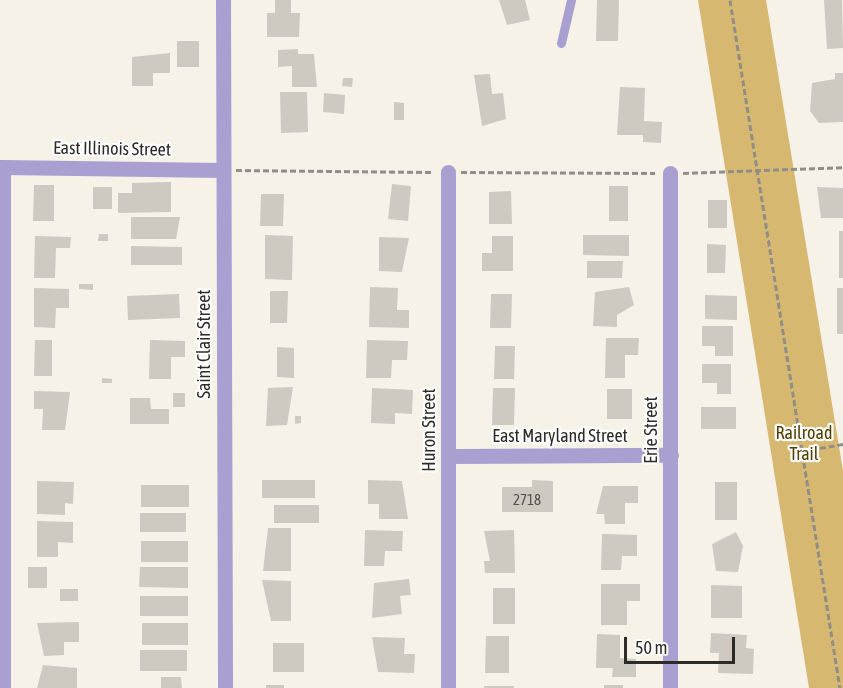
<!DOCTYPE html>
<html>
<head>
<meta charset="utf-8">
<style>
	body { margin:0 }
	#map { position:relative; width:843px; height:688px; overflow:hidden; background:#f6f2e8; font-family:"Asap Condensed",sans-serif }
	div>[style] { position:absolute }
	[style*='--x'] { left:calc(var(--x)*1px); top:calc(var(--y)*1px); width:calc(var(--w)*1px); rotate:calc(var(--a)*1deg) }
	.forest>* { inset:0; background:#d7b870 }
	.building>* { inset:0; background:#cecac1 }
	.path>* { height:3px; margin-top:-1.5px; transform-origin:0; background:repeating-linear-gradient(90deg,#918e87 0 6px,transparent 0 9px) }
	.service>* { height:9px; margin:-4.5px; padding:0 4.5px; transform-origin:4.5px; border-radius:4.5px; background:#a9a0d1 }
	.minor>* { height:15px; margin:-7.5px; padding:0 7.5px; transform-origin:7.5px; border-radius:7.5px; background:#a9a0d1 }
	span { translate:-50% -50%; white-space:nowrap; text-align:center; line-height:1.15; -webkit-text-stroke:4.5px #fff; paint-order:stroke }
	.number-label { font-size:15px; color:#55534e }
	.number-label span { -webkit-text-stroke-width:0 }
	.street-label { font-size:18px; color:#2d2b28 }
	.park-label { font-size:18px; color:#543f02 }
	.scale { position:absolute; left:624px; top:637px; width:111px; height:27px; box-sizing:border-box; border:3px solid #2d2b28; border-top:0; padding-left:8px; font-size:18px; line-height:21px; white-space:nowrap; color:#2d2b28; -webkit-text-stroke:4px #fff; paint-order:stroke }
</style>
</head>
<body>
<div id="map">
	<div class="forest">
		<div style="clip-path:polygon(698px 0,766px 0,843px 471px,843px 688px,809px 688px)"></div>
	</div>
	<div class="building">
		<div style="clip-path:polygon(275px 0,291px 0,291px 13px,300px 13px,299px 37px,267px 37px,267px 13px,275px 13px)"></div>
		<div style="clip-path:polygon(499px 0,525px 0,530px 20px,507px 25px)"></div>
		<div style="clip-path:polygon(597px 0,619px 0,618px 41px,596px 41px)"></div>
		<div style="clip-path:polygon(824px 0,842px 0,843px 48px,827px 49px)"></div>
		<div style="clip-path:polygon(177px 41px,199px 41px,199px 67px,177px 67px)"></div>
		<div style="clip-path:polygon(298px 49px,298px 54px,314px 54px,317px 87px,292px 87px,292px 66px,278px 67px,278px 50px)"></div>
		<div style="clip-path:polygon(170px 53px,170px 73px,153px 73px,153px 86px,132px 86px,132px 57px)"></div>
		<div style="clip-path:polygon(835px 73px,843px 73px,843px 122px,819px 123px,810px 111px,812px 83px,835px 79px)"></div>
		<div style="clip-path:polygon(490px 74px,492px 94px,503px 93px,506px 119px,482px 126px,474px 75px)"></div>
		<div style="clip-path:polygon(343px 78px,353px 78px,352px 87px,342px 86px)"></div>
		<div style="clip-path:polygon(620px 87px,645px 88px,644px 121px,662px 122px,661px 143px,643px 142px,643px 135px,617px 135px)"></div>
		<div style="clip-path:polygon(280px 92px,307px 92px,308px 132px,281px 133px)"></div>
		<div style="clip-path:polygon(324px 93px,345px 95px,344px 114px,323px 112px)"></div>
		<div style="clip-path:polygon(394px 102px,404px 103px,404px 120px,394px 120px)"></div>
		<div style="clip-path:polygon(171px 182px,171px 212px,118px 213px,118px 193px,132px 193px,132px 183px)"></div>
		<div style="clip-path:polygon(392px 184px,411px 186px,408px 221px,388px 219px)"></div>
		<div style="clip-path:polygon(34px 185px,54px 185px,54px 221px,33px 221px)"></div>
		<div style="clip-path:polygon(609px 186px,628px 186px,628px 221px,609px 221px)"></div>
		<div style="clip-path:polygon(93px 187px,112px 187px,112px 209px,93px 209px)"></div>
		<div style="clip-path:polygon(817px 187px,843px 188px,843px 218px,821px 218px)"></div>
		<div style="clip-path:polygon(511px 191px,512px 224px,489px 224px,489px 192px)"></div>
		<div style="clip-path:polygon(261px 194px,284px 194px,283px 226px,260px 226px)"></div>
		<div style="clip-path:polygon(708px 200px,727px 200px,727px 228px,708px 228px)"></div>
		<div style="clip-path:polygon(131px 217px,180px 217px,176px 239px,131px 239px)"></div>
		<div style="clip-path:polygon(839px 231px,843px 231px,843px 278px,839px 278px)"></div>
		<div style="clip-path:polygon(99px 234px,108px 234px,108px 241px,98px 241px)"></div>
		<div style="clip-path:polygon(265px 235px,293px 236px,292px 280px,265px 279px)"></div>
		<div style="clip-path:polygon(583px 235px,629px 235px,629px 256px,583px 255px)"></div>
		<div style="clip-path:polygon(35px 236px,71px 237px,70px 248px,56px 248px,55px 278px,34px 278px)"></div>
		<div style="clip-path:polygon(492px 236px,513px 236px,513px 271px,482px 271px,482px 253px,492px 253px)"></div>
		<div style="clip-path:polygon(379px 237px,409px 238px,402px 272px,379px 271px)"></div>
		<div style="clip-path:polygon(707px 244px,726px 245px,725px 273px,707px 273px)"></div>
		<div style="clip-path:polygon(131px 246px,182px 247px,182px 265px,131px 265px)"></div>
		<div style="clip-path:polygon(587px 261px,623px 261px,622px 278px,587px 278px)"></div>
		<div style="clip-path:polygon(79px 284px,93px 284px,93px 290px,79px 289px)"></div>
		<div style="clip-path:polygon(370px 287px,398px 288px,397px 310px,409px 310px,409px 328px,369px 327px)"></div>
		<div style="clip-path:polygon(629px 287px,634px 305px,617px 315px,617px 327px,593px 326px,595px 292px)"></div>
		<div style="clip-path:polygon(34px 288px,69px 289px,69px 308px,56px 308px,55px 328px,34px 327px)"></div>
		<div style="clip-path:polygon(837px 288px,843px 288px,843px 334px,837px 334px)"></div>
		<div style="clip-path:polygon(270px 291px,288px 291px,287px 323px,270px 323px)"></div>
		<div style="clip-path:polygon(179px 294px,180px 318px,128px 320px,127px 296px)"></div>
		<div style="clip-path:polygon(491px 294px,512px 294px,511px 328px,490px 328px)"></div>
		<div style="clip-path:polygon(705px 295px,737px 296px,737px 320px,705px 319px)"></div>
		<div style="clip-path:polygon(702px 326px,733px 326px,733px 356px,715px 356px,715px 346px,702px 346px)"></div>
		<div style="clip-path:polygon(606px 338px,639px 338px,638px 355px,625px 355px,625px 378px,605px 378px)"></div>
		<div style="clip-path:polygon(35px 340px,52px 340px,52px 376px,34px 376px)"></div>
		<div style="clip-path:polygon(150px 340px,185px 341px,185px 357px,171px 357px,171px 379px,149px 379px)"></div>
		<div style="clip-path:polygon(367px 340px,408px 341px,407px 360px,392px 360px,391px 378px,366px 378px)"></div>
		<div style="clip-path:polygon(495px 346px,515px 346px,514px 379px,494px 379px)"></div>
		<div style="clip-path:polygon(277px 347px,294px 348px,294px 378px,277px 377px)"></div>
		<div style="clip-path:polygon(702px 364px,731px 364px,731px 394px,717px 394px,717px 383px,702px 383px)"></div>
		<div style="clip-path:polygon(102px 378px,112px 379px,112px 383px,102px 383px)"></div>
		<div style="clip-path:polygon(293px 387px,287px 425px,266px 426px,268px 388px)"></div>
		<div style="clip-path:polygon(372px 388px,413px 390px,412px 414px,395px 413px,395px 424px,371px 423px)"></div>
		<div style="clip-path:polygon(493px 388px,515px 388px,514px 425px,492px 425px)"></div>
		<div style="clip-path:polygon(607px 389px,632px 389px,632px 419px,607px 419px)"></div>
		<div style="clip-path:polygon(34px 391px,70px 392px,65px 430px,42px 430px,43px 409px,34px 409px)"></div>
		<div style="clip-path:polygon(173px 393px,185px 393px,185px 407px,173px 407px)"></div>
		<div style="clip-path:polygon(130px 398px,150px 398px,151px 409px,169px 409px,169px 424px,130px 424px)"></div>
		<div style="clip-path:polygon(701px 407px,736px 407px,736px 429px,701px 429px)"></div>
		<div style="clip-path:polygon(295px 416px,301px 416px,301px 423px,295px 424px)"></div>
		<div style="clip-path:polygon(262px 480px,315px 480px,315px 498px,262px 498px)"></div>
		<div style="clip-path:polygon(368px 480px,402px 481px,408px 519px,379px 519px,379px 504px,368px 504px)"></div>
		<div style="clip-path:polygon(532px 480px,553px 481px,553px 512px,502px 512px,502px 487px,532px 487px)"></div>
		<div style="clip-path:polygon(37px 481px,74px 482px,73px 504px,65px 503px,65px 515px,37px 514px)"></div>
		<div style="clip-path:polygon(715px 482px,737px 482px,737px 520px,715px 520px)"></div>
		<div style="clip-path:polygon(141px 485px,189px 485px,189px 507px,141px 507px)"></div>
		<div style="clip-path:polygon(603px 486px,638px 486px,638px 503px,625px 503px,625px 524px,605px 524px,604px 514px,596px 514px)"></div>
		<div style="clip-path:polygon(274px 505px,319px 505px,319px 523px,274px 523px)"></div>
		<div style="clip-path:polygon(140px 513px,186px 513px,186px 532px,140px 532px)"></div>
		<div style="clip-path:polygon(37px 521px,73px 522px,73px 543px,58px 542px,58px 557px,37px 557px)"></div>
		<div style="clip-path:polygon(268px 528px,291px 528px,291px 571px,263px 571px)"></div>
		<div style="clip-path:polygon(365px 530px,403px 531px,402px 551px,385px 551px,384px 566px,364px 566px)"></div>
		<div style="clip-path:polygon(514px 530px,515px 573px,485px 573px,484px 561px,490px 561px,484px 531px)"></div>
		<div style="clip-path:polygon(736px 532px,743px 546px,738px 572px,716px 571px,712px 544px)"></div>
		<div style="clip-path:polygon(602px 534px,637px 535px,637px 556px,622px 556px,621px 570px,601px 570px)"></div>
		<div style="clip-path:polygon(141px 541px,188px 541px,188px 562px,141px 562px)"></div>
		<div style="clip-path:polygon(28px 567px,47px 567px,47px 588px,28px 588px)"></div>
		<div style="clip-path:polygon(140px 567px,188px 567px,188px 588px,139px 587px)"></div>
		<div style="clip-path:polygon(409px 579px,411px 595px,400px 596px,402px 614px,372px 618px,374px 583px)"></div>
		<div style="clip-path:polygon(262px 580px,291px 581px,291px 621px,271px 621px)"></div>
		<div style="clip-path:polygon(601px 584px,640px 584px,640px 601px,627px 601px,627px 625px,601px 625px)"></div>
		<div style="clip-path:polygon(711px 585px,742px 586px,742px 618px,711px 618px)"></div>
		<div style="clip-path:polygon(493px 588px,515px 588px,515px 624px,493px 624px)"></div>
		<div style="clip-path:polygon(60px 589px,78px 589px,78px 601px,60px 601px)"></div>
		<div style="clip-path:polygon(140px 596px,188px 596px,188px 616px,140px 616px)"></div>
		<div style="clip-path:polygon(79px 622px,79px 642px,64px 642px,64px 655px,44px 656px,37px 623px)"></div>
		<div style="clip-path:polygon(142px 623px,188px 623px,188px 645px,142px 645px)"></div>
		<div style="clip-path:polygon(711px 633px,747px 635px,746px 648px,754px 649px,753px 674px,718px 673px,719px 653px,710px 653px)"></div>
		<div style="clip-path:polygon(597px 634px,620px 635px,620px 658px,636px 659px,636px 677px,612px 677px,613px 668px,596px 668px)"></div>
		<div style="clip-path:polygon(486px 636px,509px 636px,509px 673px,485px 673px)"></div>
		<div style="clip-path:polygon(372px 637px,405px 638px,404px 654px,415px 654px,414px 673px,378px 672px)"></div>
		<div style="clip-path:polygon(273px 643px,304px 643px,304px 672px,273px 672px)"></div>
		<div style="clip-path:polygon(140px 650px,187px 650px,187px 671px,140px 671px)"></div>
		<div style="clip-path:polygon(43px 665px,77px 668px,77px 688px,37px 688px)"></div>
		<div style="clip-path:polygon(161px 677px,181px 677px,182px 688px,161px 688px)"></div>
		<div style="clip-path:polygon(266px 685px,284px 685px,284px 688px,266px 688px)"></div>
		<div style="clip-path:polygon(604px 685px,623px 685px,623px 688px,604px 688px)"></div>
		<div style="clip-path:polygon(484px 686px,514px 686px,514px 688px,484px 688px)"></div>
	</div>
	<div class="path">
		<div style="--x:730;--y:0;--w:697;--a:80.92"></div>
		<div style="--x:236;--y:170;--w:197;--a:0.6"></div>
		<div style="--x:461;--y:172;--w:194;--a:0.3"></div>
		<div style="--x:683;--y:173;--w:160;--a:-2.1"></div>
		<div style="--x:802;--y:451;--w:42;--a:-9.7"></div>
	</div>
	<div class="service">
		<div style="--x:561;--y:43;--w:44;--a:-76.9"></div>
	</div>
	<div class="minor">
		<div style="--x:223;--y:0;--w:688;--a:89.83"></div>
		<div style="--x:0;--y:167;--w:223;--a:0.8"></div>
		<div style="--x:448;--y:172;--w:516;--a:90"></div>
		<div style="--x:449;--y:456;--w:222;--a:-0.3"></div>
		<div style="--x:3;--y:688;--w:521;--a:-90"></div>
		<div style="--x:670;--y:688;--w:515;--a:-90"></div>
	</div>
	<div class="number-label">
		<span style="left:527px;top:500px">2718</span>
	</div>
	<div class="street-label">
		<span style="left:112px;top:149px;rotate:1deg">East Illinois Street</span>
		<span style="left:204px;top:344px;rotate:-90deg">Saint Clair Street</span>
		<span style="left:429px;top:430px;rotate:-90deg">Huron Street</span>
		<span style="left:651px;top:430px;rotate:-90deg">Erie Street</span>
		<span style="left:560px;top:436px">East Maryland Street</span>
	</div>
	<div class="park-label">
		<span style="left:804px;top:444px">Railroad<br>Trail</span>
	</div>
	<div class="scale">50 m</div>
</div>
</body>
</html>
